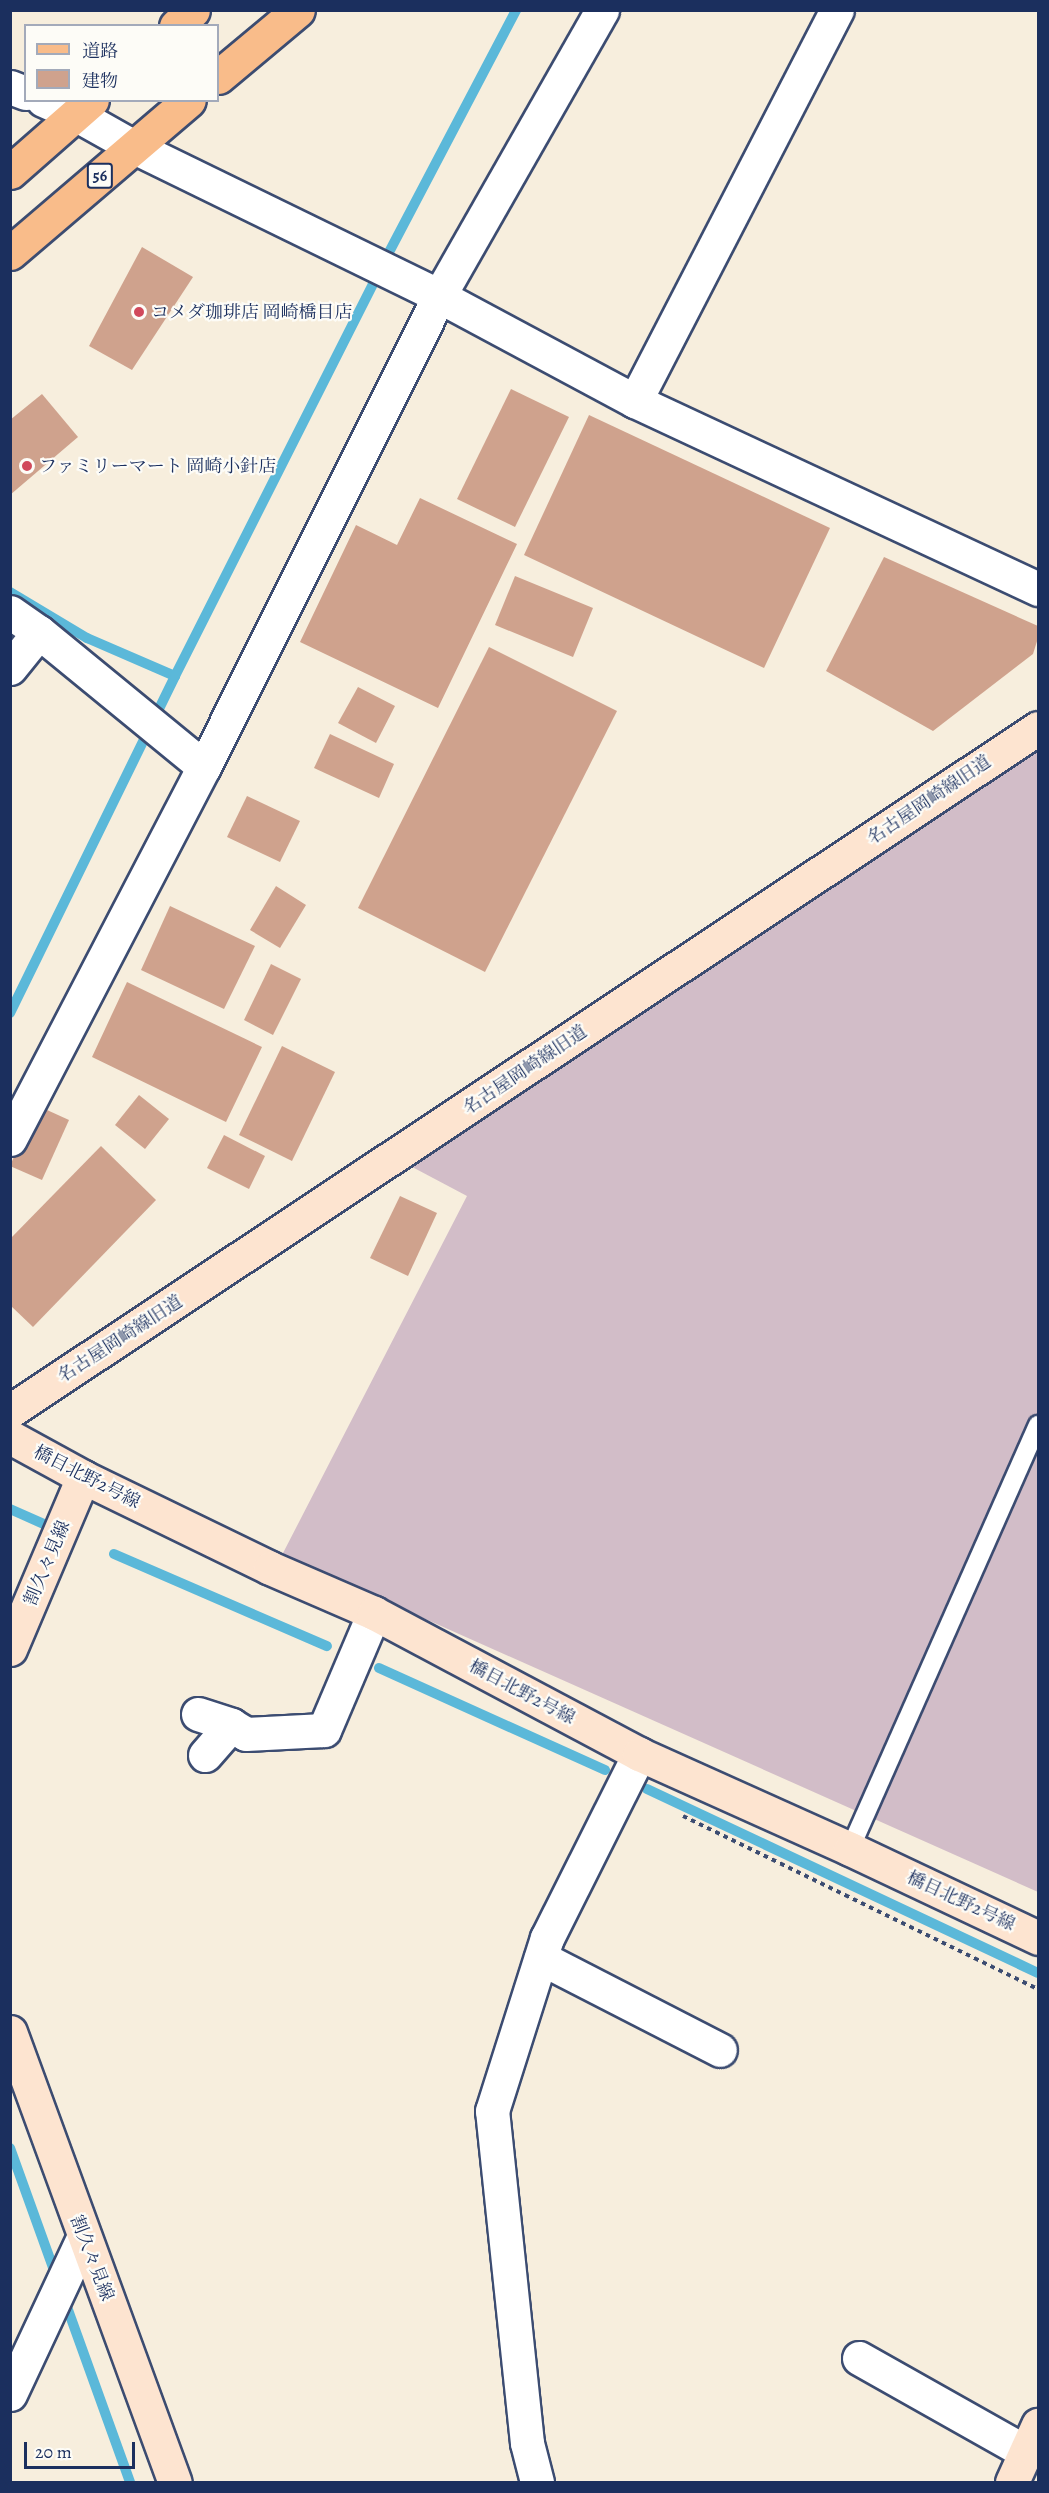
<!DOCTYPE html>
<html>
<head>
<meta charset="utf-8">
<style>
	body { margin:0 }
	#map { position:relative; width:1049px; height:2493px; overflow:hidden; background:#f7eedd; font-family:Alegreya,"Noto Serif JP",serif }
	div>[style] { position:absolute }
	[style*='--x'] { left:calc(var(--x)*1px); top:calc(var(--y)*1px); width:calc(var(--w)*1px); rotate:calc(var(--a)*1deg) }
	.industrial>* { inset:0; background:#d2bdc8 }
	.stream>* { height:10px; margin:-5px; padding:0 5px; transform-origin:5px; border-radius:5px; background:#5bb8d9 }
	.building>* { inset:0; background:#cfa28d }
	.path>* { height:4px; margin-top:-2px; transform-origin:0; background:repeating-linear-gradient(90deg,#3c4c71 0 4.5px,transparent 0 9px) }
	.roads { filter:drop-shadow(2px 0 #3c4c71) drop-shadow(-2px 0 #3c4c71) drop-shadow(0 2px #3c4c71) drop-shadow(0 -2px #3c4c71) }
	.lane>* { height:18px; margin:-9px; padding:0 9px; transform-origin:9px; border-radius:9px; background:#fff }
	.street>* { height:33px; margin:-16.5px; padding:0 16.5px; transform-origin:16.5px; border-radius:16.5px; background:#fff }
	.secondary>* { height:33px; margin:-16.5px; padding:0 16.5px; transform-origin:16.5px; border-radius:16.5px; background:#fde4d0 }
	.primary>* { height:33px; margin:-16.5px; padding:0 16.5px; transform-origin:16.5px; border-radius:16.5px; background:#f9bc8a }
	.dots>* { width:16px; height:16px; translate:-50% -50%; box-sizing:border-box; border:3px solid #fdfcf7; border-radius:50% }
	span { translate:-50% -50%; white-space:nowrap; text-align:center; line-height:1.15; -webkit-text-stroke:4.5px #fdfcf7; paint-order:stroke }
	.shield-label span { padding:2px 4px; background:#fdfcf7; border:2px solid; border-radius:4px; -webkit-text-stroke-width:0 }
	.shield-label { font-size:16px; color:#1b2f5e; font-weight:700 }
	.poi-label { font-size:18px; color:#1b2f5e }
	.left { translate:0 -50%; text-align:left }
	.street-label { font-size:18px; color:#1b2f5e }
	.frame { position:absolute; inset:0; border:12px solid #1b2f5e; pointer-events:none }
	.legend { position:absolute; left:24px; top:24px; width:195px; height:78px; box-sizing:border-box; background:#fdfcf7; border:2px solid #a3aaba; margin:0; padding:8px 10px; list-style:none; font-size:18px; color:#1b2f5e }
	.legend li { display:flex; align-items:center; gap:12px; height:30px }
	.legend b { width:30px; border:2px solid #a3aaba }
	.scale { position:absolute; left:24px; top:2442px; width:111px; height:27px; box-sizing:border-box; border:3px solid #1b2f5e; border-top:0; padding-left:8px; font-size:18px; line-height:21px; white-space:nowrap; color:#1b2f5e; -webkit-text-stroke:4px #fdfcf7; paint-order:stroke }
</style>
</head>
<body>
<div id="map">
	<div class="industrial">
		<div style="clip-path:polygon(1038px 736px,1038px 1892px,282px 1555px,467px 1196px,399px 1160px)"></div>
	</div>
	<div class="stream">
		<div style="--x:10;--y:592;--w:90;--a:30.9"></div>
		<div style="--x:87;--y:638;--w:96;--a:23.4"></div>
		<div style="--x:10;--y:1013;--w:375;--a:-63.9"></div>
		<div style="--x:175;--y:676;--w:470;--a:-63.2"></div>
		<div style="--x:387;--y:256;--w:278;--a:-62.3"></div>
		<div style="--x:10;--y:1509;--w:36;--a:24"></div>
		<div style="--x:114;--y:1554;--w:232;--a:23.4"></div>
		<div style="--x:379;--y:1668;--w:248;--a:24.3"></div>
		<div style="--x:647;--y:1789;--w:432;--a:25.2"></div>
		<div style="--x:10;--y:2148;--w:136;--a:70.2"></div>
		<div style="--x:63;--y:2296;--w:198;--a:70.2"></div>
	</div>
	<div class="building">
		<div style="clip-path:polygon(142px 247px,193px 277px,132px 370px,89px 346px)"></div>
		<div style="clip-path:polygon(511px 389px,569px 417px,515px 527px,457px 499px)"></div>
		<div style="clip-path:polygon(42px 394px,78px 437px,10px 495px,10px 420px)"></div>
		<div style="clip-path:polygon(589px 415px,830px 528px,764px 668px,524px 555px)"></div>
		<div style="clip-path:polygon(420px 498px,517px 544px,438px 708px,300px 642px,356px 525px,397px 545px)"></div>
		<div style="clip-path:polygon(884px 557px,1038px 626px,1038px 638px,1033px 654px,933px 731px,826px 671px)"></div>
		<div style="clip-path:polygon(515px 576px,593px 608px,573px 657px,495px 625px)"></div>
		<div style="clip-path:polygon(489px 647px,617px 711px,485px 972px,358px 908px)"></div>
		<div style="clip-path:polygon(358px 687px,395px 706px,376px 743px,338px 723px)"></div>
		<div style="clip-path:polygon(330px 734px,394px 764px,379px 798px,314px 768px)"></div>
		<div style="clip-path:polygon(247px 796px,300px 821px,280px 862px,227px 837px)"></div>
		<div style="clip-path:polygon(276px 886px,306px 905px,280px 948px,250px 930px)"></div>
		<div style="clip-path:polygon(170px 906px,255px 946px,224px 1009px,141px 970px)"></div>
		<div style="clip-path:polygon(271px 964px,301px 979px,273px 1035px,244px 1020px)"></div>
		<div style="clip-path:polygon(127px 982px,262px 1047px,226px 1122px,92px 1057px)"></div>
		<div style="clip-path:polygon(282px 1046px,335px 1072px,292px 1161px,239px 1135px)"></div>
		<div style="clip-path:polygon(139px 1095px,169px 1119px,145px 1149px,115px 1125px)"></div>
		<div style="clip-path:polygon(36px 1105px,69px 1120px,42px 1180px,10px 1166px)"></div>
		<div style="clip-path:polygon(224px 1135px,265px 1156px,249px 1189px,207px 1168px)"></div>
		<div style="clip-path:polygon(101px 1146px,156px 1200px,33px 1327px,10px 1305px,10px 1239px)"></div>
		<div style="clip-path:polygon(400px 1196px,437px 1213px,408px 1276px,370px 1258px)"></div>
	</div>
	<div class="path">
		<div style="--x:683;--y:1816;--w:395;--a:26"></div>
	</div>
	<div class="roads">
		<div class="lane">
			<div style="--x:850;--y:1849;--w:464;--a:-66.1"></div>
		</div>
		<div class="street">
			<div style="--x:10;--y:87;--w:17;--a:21"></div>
			<div style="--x:43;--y:100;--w:37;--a:24"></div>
			<div style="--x:77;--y:115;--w:65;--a:29.3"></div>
			<div style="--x:134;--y:147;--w:339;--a:26"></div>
			<div style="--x:439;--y:296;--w:222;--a:28.2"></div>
			<div style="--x:635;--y:401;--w:445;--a:25"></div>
			<div style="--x:635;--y:401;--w:440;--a:-62.7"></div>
			<div style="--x:10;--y:612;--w:35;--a:35"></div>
			<div style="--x:39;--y:632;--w:213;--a:39.3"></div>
			<div style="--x:10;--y:668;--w:46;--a:-51.1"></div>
			<div style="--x:10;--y:1139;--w:420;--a:-62.5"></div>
			<div style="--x:204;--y:767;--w:526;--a:-63.48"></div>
			<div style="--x:439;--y:296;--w:329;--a:-60.3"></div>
			<div style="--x:198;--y:1714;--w:35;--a:18"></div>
			<div style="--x:231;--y:1725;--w:17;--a:31"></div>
			<div style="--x:246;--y:1734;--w:78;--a:-2.9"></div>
			<div style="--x:324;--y:1730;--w:127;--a:-66.9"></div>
			<div style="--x:205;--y:1755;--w:40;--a:-49"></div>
			<div style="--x:541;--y:1958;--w:201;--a:27.2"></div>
			<div style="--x:859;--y:2358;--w:192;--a:29.4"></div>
			<div style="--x:10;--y:2394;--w:172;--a:-64.9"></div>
			<div style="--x:537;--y:2482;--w:40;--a:-104.4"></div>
			<div style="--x:527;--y:2443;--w:334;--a:-96"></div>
			<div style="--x:492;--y:2111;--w:182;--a:-72.4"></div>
			<div style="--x:547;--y:1938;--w:206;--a:-63.4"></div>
		</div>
		<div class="secondary">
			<div style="--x:10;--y:1411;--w:1234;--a:-33.6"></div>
			<div style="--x:10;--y:1437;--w:83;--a:28.7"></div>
			<div style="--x:83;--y:1477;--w:208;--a:25.9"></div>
			<div style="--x:270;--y:1568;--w:113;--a:23.4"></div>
			<div style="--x:374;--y:1613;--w:300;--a:28"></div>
			<div style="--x:639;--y:1754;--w:231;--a:24.2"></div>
			<div style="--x:850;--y:1849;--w:208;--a:25.3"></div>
			<div style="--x:10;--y:1649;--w:187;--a:-67"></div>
			<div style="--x:10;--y:2032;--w:479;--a:69.9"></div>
			<div style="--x:1012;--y:2482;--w:63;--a:-65.5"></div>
		</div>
		<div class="primary">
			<div style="--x:176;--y:26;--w:23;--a:-43"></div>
			<div style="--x:218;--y:77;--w:104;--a:-39.9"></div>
			<div style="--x:10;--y:172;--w:109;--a:-41.3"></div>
			<div style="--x:10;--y:253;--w:235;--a:-40.5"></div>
		</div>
	</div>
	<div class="dots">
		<div style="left:139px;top:312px;background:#d1495b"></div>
		<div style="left:27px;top:466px;background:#d1495b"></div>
	</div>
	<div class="shield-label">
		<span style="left:100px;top:176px">56</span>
	</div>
	<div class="poi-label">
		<span class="left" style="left:151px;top:312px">コメダ珈琲店 岡崎橋目店</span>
		<span class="left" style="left:39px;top:466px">ファミリーマート 岡崎小針店</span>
	</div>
	<div class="street-label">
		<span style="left:929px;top:800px;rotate:-34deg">名古屋岡崎線旧道</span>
		<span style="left:525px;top:1070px;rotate:-34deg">名古屋岡崎線旧道</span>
		<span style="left:120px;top:1339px;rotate:-33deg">名古屋岡崎線旧道</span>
		<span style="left:87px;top:1477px;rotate:27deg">橋目北野2号線</span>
		<span style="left:47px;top:1563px;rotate:-67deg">割久々見線</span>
		<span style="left:522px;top:1692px;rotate:28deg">橋目北野2号線</span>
		<span style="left:961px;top:1901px;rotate:25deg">橋目北野2号線</span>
		<span style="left:92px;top:2258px;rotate:69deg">割久々見線</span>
	</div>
	<div class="frame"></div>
	<ul class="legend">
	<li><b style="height:8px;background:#f9bc8a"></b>道路</li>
	<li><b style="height:16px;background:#cfa28d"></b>建物</li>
	</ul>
	<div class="scale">20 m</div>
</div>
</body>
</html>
